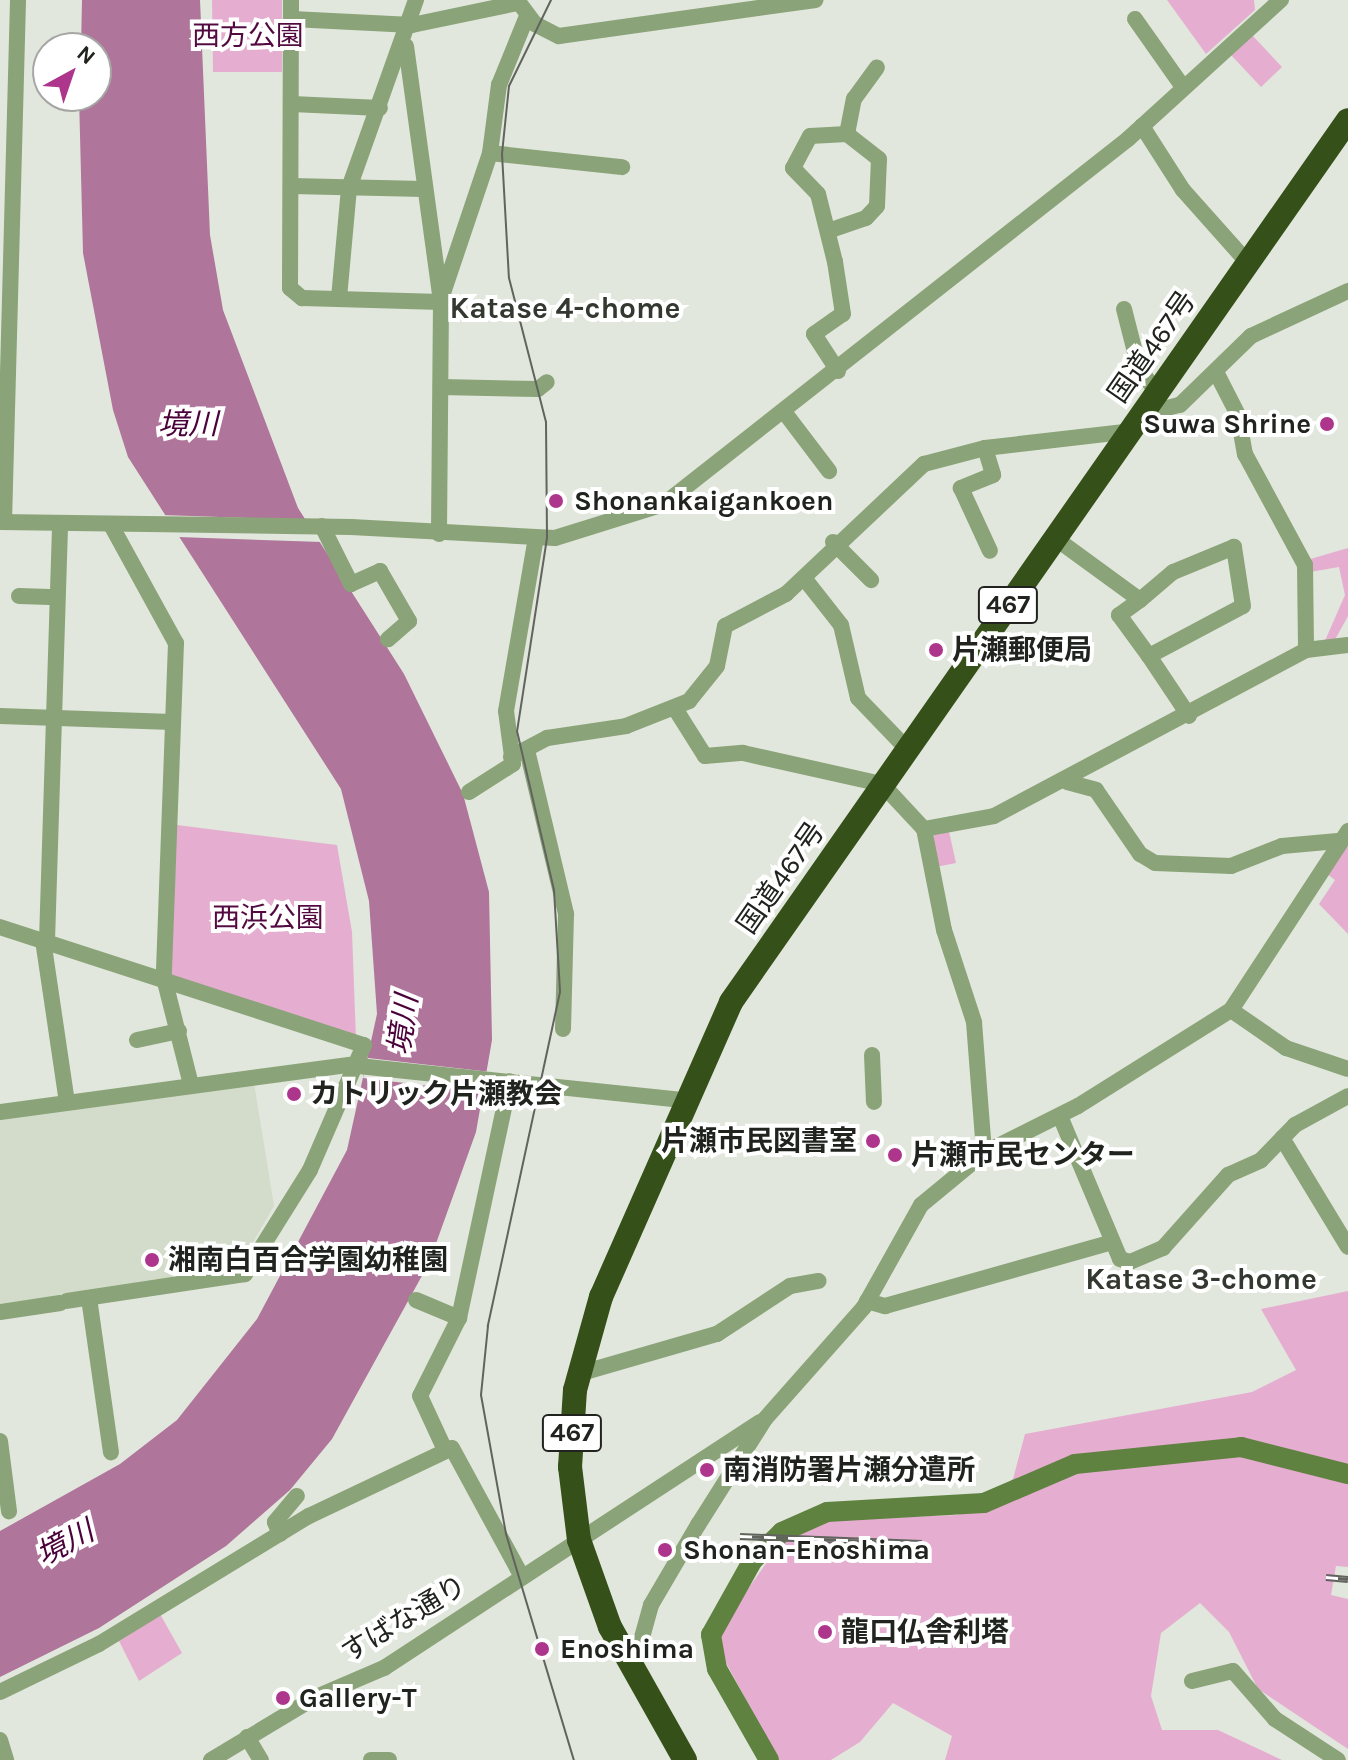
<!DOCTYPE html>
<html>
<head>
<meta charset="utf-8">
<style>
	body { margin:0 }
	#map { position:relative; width:1348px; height:1760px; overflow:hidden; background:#e1e7dc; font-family:Karla,"Noto Sans JP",sans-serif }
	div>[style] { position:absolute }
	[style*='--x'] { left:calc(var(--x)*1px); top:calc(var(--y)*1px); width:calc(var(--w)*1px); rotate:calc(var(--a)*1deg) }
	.built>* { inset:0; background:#d3dccb }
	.green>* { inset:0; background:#e5aed0 }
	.water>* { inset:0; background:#af759a }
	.pier>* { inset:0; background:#e1e7dc }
	.street>* { height:16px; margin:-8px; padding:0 8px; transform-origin:8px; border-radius:8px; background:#8ba378 }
	.secondary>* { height:20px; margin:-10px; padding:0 10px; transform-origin:10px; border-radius:10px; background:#608240 }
	.highway>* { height:24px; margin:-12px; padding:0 12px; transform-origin:12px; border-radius:12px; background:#355018 }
	.tram>* { height:2px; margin:-1px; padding:0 1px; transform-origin:1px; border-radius:1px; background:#61645e }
	.rail>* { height:7px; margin-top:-3.5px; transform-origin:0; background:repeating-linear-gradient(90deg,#fff 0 12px,#61645e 0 24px); box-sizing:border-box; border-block:2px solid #61645e }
	.dots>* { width:22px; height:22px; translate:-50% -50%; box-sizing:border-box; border:4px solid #fff; border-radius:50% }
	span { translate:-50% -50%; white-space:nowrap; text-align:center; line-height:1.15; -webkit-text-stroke:8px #fff; paint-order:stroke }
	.shield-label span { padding:2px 6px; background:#fff; border:2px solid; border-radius:6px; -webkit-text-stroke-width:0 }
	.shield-label { font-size:26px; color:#21231f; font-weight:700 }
	.park-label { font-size:28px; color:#520a40 }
	.street-label { font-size:28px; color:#21231f }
	.poi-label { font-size:28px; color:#21231f; font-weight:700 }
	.right { translate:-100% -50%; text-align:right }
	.left { translate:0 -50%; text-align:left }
	.neighbourhood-label { font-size:30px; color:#333830; font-weight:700 }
	.water-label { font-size:30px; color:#4b023a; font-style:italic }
	.north { position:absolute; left:32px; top:32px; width:80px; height:80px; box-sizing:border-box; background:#fff; border:2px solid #a6a7a5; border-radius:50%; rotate:40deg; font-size:22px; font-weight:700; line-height:32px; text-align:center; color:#21231f }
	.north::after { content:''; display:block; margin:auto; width:28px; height:36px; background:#ad368c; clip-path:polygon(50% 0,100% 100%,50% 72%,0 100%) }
</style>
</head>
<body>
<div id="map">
	<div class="built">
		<div style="clip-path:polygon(254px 1083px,274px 1206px,237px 1270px,0 1307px,0 1117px)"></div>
	</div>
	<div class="green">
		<div style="clip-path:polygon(212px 0,282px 0,282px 72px,213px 72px)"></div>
		<div style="clip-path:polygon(1167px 0,1254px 0,1255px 10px,1206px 54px)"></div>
		<div style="clip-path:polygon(1252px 35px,1282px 67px,1261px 87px,1231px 55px)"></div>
		<div style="clip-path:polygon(1348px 548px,1348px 616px,1331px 647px,1324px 643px,1345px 595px,1339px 567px,1310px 572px,1307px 560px)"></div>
		<div style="clip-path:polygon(177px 825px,337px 845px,352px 932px,356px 1039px,168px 976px)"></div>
		<div style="clip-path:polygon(948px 827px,956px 863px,936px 867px,933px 830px)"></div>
		<div style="clip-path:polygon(1348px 839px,1348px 934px,1319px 904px,1335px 880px,1323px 871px)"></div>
		<div style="clip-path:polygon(1348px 1291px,1348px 1567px,1336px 1566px,1331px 1595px,1348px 1599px,1348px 1749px,1258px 1689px,1229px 1632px,1200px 1603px,1161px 1633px,1151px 1696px,1162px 1730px,1218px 1730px,1282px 1760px,945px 1760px,952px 1736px,893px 1703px,860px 1742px,831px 1760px,779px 1760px,719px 1650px,722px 1625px,783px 1540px,831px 1520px,958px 1515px,1013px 1479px,1025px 1434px,1252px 1392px,1296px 1370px,1261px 1309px)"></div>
		<div style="clip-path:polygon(160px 1614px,182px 1653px,139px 1681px,119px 1641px)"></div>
	</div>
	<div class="water">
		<div style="clip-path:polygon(82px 0,200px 0,210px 235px,223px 310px,298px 508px,404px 674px,463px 794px,489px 892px,492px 1040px,476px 1132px,429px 1263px,332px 1439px,290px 1490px,226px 1546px,99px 1628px,0 1677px,0 1531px,120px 1464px,177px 1420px,257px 1319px,347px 1150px,377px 1014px,369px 901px,341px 789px,128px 457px,113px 410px,83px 253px,79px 96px,96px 96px,96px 48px,81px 48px)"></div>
	</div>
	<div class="pier">
		<div style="clip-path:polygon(162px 515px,307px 520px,322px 542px,178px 537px)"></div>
		<div style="clip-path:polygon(368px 1058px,491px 1072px,488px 1093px,363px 1078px)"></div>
	</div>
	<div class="street">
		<div style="--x:291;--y:0;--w:288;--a:90.2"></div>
		<div style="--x:290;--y:288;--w:16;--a:40"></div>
		<div style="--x:302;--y:298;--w:139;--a:1.6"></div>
		<div style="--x:517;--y:0;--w:30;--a:53"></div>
		<div style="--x:535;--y:24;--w:27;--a:27"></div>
		<div style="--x:559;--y:36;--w:259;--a:-8"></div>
		<div style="--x:292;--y:19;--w:120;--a:2.9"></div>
		<div style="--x:412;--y:25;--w:107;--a:-11.8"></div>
		<div style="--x:1135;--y:19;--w:83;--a:54.8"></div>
		<div style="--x:406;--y:46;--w:258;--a:82.2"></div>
		<div style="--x:441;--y:302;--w:232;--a:90.5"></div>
		<div style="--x:292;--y:104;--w:88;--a:2.6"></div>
		<div style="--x:1142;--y:126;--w:76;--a:57.4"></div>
		<div style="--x:1183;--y:190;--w:98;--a:48.3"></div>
		<div style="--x:490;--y:153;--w:69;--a:-82.5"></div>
		<div style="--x:499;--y:85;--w:74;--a:-67.9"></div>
		<div style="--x:291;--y:186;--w:133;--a:1.3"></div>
		<div style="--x:828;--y:231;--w:40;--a:-18.9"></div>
		<div style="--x:866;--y:218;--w:16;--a:-47"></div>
		<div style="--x:877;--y:206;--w:47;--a:-87.6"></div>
		<div style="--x:879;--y:159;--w:41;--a:-142"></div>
		<div style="--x:847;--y:134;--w:36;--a:-79"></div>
		<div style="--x:854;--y:99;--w:39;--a:-54"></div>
		<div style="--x:442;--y:296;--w:151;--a:-71.4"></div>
		<div style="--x:490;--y:153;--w:133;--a:6.1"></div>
		<div style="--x:339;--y:298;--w:110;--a:-84.8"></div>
		<div style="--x:349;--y:188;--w:200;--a:-70.4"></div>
		<div style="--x:1124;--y:309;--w:61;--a:75.7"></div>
		<div style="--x:1139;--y:368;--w:31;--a:54"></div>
		<div style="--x:838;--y:371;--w:44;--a:-123"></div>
		<div style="--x:814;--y:334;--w:35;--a:-35"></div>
		<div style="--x:843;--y:314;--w:53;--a:-98.7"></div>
		<div style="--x:835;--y:262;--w:70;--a:-104"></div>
		<div style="--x:818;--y:194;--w:36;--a:-134"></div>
		<div style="--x:793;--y:168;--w:36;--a:-62"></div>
		<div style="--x:810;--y:136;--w:37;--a:-3"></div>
		<div style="--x:1216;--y:372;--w:48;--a:62.9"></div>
		<div style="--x:1238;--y:415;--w:40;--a:80"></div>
		<div style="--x:1245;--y:454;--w:126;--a:61.6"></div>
		<div style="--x:1305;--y:565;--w:85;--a:89.3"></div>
		<div style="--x:441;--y:387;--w:97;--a:1.2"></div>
		<div style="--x:538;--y:389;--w:11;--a:-38"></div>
		<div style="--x:785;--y:413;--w:73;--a:52.8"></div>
		<div style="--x:1143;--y:414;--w:38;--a:-14"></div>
		<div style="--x:1180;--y:405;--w:99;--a:-44.2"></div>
		<div style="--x:1251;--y:336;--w:107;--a:-24.9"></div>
		<div style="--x:985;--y:448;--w:28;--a:73"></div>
		<div style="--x:993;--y:475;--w:35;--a:158"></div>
		<div style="--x:961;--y:488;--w:69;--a:65.3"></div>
		<div style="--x:0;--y:522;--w:351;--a:0.8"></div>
		<div style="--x:351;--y:527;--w:204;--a:3.1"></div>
		<div style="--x:555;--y:538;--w:114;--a:-17.3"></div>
		<div style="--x:664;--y:504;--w:590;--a:-38.19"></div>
		<div style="--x:1128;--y:139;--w:207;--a:-42.3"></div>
		<div style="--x:4;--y:522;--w:522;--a:-88.46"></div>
		<div style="--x:111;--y:525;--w:135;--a:61.2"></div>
		<div style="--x:176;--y:643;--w:335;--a:92.1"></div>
		<div style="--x:164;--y:978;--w:110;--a:75.8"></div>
		<div style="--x:322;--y:526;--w:65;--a:63.4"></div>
		<div style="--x:351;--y:584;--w:32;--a:-24"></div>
		<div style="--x:380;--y:571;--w:58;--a:59.9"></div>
		<div style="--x:409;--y:621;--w:28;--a:139"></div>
		<div style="--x:1055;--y:538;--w:105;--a:36.1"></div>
		<div style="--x:1140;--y:600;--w:26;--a:144"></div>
		<div style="--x:1119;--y:615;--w:51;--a:53.8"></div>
		<div style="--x:1149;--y:656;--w:106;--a:-28"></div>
		<div style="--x:1243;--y:606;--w:60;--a:-98.7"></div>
		<div style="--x:1234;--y:547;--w:66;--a:157.7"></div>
		<div style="--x:1173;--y:572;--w:43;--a:139.7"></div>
		<div style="--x:833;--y:542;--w:54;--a:45"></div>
		<div style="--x:804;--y:578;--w:60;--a:51.8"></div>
		<div style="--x:841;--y:625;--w:75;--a:76.9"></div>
		<div style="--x:858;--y:698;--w:71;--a:46.1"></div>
		<div style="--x:19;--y:596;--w:38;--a:2"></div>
		<div style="--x:1149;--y:656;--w:72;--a:56.3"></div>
		<div style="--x:676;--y:710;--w:54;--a:57.8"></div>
		<div style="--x:705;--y:756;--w:38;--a:-5"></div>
		<div style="--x:743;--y:753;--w:142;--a:12.6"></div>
		<div style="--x:882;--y:784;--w:62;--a:47"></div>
		<div style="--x:924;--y:829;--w:103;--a:78.8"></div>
		<div style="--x:944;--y:930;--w:97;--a:71.9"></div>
		<div style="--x:974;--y:1022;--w:131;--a:85.6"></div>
		<div style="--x:0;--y:716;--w:172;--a:2"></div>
		<div style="--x:527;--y:750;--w:169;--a:76.6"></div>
		<div style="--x:566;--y:914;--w:115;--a:91.5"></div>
		<div style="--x:511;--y:757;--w:41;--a:-27.8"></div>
		<div style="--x:547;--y:738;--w:80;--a:-8.6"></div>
		<div style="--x:626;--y:726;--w:68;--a:-21.6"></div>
		<div style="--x:689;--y:701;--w:45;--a:-51.3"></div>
		<div style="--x:717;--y:666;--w:41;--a:-78.7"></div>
		<div style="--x:725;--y:626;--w:69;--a:-27.7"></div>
		<div style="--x:786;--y:594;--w:190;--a:-43.3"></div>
		<div style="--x:924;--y:464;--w:63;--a:-14.7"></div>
		<div style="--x:985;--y:448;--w:147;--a:-6.6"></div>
		<div style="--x:1067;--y:782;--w:30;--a:15"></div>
		<div style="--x:1096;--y:790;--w:78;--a:55.5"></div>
		<div style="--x:1140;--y:854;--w:17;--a:31"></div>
		<div style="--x:1155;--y:863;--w:76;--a:2.3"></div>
		<div style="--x:1231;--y:866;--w:55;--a:-21.4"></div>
		<div style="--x:1282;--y:846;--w:56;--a:-5.1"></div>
		<div style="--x:469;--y:792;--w:52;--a:-32.5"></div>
		<div style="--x:513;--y:764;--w:53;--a:-97.5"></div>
		<div style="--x:506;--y:711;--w:176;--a:-80.2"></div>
		<div style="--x:924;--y:829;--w:71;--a:-10.5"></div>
		<div style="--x:994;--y:816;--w:353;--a:-28"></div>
		<div style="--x:1306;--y:650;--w:42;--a:-6.8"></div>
		<div style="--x:0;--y:927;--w:383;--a:18"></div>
		<div style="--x:364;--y:1045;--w:136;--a:113.4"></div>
		<div style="--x:310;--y:1170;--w:123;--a:122"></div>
		<div style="--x:245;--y:1274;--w:180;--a:171.4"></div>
		<div style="--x:43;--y:940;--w:164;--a:81.6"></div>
		<div style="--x:47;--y:941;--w:417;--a:-88.2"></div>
		<div style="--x:1231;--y:1010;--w:67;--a:34.6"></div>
		<div style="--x:1286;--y:1048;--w:65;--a:18.7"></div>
		<div style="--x:137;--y:1040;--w:43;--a:-12.1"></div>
		<div style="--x:872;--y:1055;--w:47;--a:87.6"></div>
		<div style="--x:0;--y:1112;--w:352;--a:-7.7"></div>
		<div style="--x:349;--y:1065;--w:335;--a:6"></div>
		<div style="--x:1060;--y:1116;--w:155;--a:67.2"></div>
		<div style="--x:1120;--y:1259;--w:10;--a:17"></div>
		<div style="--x:1130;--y:1262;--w:36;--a:-23"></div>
		<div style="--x:1163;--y:1248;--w:98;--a:-48.3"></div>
		<div style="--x:1228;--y:1175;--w:36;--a:-24"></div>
		<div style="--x:1261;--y:1160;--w:49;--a:-45.8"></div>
		<div style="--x:1295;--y:1125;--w:60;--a:-28.7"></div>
		<div style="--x:1282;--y:1138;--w:127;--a:58.8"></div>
		<div style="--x:89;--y:1298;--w:156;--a:81.9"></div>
		<div style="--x:416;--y:1300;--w:47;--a:22.7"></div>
		<div style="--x:459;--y:1318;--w:87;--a:116.6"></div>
		<div style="--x:420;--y:1396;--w:60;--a:65.2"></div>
		<div style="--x:867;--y:1301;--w:19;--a:16"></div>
		<div style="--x:885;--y:1306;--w:236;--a:-15.7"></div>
		<div style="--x:0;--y:1312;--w:61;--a:-8.5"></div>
		<div style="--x:459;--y:1318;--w:242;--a:-77.9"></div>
		<div style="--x:578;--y:1374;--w:145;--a:-16.1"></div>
		<div style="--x:717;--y:1334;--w:87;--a:-33.3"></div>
		<div style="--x:790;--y:1286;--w:29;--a:-10"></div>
		<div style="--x:0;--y:1441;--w:71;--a:82.7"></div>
		<div style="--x:280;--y:1534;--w:13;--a:-113"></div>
		<div style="--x:275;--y:1522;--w:34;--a:-50"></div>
		<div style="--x:633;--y:1670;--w:67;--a:-74.5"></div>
		<div style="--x:651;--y:1605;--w:93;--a:-59.6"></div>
		<div style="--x:698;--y:1525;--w:125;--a:-57.7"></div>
		<div style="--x:765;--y:1419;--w:149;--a:-48.5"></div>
		<div style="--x:864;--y:1307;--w:117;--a:-60.8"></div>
		<div style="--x:921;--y:1205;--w:82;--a:-39.5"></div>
		<div style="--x:984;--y:1153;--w:105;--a:-26.6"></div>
		<div style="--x:1078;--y:1106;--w:181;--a:-32.1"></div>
		<div style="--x:1231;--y:1010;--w:214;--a:-56.8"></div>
		<div style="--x:1192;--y:1681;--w:42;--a:-13.7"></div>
		<div style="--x:1233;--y:1671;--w:64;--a:48.8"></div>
		<div style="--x:1275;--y:1719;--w:75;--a:33.1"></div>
		<div style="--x:0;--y:1692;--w:110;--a:-25.9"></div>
		<div style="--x:99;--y:1644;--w:246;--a:-31.4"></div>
		<div style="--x:309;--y:1516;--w:158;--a:-25.4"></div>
		<div style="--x:452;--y:1448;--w:147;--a:61.5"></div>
		<div style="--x:247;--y:1737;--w:27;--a:59"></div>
		<div style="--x:0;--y:1740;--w:21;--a:73"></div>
		<div style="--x:211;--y:1760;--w:122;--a:-31"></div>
		<div style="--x:316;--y:1697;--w:74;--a:-23.1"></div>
		<div style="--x:384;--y:1668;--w:449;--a:-33.2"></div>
		<div style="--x:371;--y:1760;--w:18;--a:0"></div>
	</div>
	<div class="secondary">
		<div style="--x:769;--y:1760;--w:105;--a:-119.7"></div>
		<div style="--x:717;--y:1669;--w:35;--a:-100"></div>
		<div style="--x:711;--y:1635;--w:86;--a:-60.8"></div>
		<div style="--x:753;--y:1560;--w:40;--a:-44"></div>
		<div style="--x:782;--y:1532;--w:49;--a:-24"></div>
		<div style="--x:827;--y:1512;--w:157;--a:-3.3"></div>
		<div style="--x:984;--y:1503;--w:99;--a:-23.2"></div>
		<div style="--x:1075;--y:1464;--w:167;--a:-5.8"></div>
		<div style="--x:1241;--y:1447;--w:110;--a:14.2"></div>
	</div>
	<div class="highway">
		<div style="--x:685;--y:1760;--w:153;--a:-119.4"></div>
		<div style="--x:610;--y:1627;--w:92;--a:-109.6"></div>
		<div style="--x:579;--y:1540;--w:74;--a:-97"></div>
		<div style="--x:570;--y:1467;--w:77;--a:-86.3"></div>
		<div style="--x:575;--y:1390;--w:97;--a:-74.4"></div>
		<div style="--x:601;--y:1297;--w:322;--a:-66.2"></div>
		<div style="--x:731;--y:1002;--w:1076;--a:-55.03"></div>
	</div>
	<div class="tram">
		<div style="--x:551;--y:0;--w:96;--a:116"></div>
		<div style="--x:509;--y:86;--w:68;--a:95.9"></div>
		<div style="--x:502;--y:154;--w:124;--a:86.8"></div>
		<div style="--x:509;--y:278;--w:149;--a:75.6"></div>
		<div style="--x:546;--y:422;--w:116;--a:89.5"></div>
		<div style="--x:547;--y:538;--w:195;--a:98.8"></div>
		<div style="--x:517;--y:731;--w:163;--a:76.9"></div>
		<div style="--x:554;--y:890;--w:102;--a:86.6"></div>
		<div style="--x:560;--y:992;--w:342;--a:102.2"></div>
		<div style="--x:488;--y:1326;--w:69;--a:95.8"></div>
		<div style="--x:481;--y:1395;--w:141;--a:79.8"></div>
		<div style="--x:506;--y:1534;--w:236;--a:73.3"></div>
	</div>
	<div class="rail">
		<div style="--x:740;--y:1536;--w:182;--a:2.2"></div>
		<div style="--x:1326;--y:1577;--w:22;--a:5"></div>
	</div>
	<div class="dots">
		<div style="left:1327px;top:424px;background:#ad368c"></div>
		<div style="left:556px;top:501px;background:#ad368c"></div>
		<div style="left:936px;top:650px;background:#ad368c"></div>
		<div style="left:294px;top:1094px;background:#ad368c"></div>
		<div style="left:873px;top:1141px;background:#ad368c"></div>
		<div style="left:895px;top:1155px;background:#ad368c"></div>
		<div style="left:152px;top:1260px;background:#ad368c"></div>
		<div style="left:707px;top:1470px;background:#ad368c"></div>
		<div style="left:665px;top:1550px;background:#ad368c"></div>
		<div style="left:825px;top:1632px;background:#ad368c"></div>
		<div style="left:542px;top:1649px;background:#ad368c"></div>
		<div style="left:283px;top:1698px;background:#ad368c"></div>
	</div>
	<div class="shield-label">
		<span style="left:1008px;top:605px">467</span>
		<span style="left:572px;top:1433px">467</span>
	</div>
	<div class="park-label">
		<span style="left:248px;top:36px">西方公園</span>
		<span style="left:268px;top:918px">西浜公園</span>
	</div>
	<div class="street-label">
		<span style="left:1152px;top:347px;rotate:-55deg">国道467号</span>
		<span style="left:781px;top:878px;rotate:-55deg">国道467号</span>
		<span style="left:404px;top:1619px;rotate:-31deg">すばな通り</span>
	</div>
	<div class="poi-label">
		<span class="right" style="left:1311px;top:424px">Suwa Shrine</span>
		<span class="left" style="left:574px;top:501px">Shonankaigankoen</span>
		<span class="left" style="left:952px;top:650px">片瀬郵便局</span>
		<span class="left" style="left:310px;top:1094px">カトリック片瀬教会</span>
		<span class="right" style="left:857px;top:1141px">片瀬市民図書室</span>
		<span class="left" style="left:911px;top:1155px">片瀬市民センター</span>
		<span class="left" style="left:168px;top:1260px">湘南白百合学園幼稚園</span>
		<span class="left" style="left:723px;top:1470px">南消防署片瀬分遣所</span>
		<span class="left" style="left:683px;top:1550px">Shonan-Enoshima</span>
		<span class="left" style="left:841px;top:1632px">龍口仏舎利塔</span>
		<span class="left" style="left:560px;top:1649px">Enoshima</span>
		<span class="left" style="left:299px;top:1698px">Gallery-T</span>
	</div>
	<div class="neighbourhood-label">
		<span style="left:565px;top:308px">Katase 4-chome</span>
		<span style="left:1201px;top:1279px">Katase 3-chome</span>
	</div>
	<div class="water-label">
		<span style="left:188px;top:424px">境川</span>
		<span style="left:403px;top:1025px;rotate:-82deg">境川</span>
		<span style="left:65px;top:1543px;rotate:-28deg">境川</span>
	</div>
	<div class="north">N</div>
</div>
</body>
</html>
